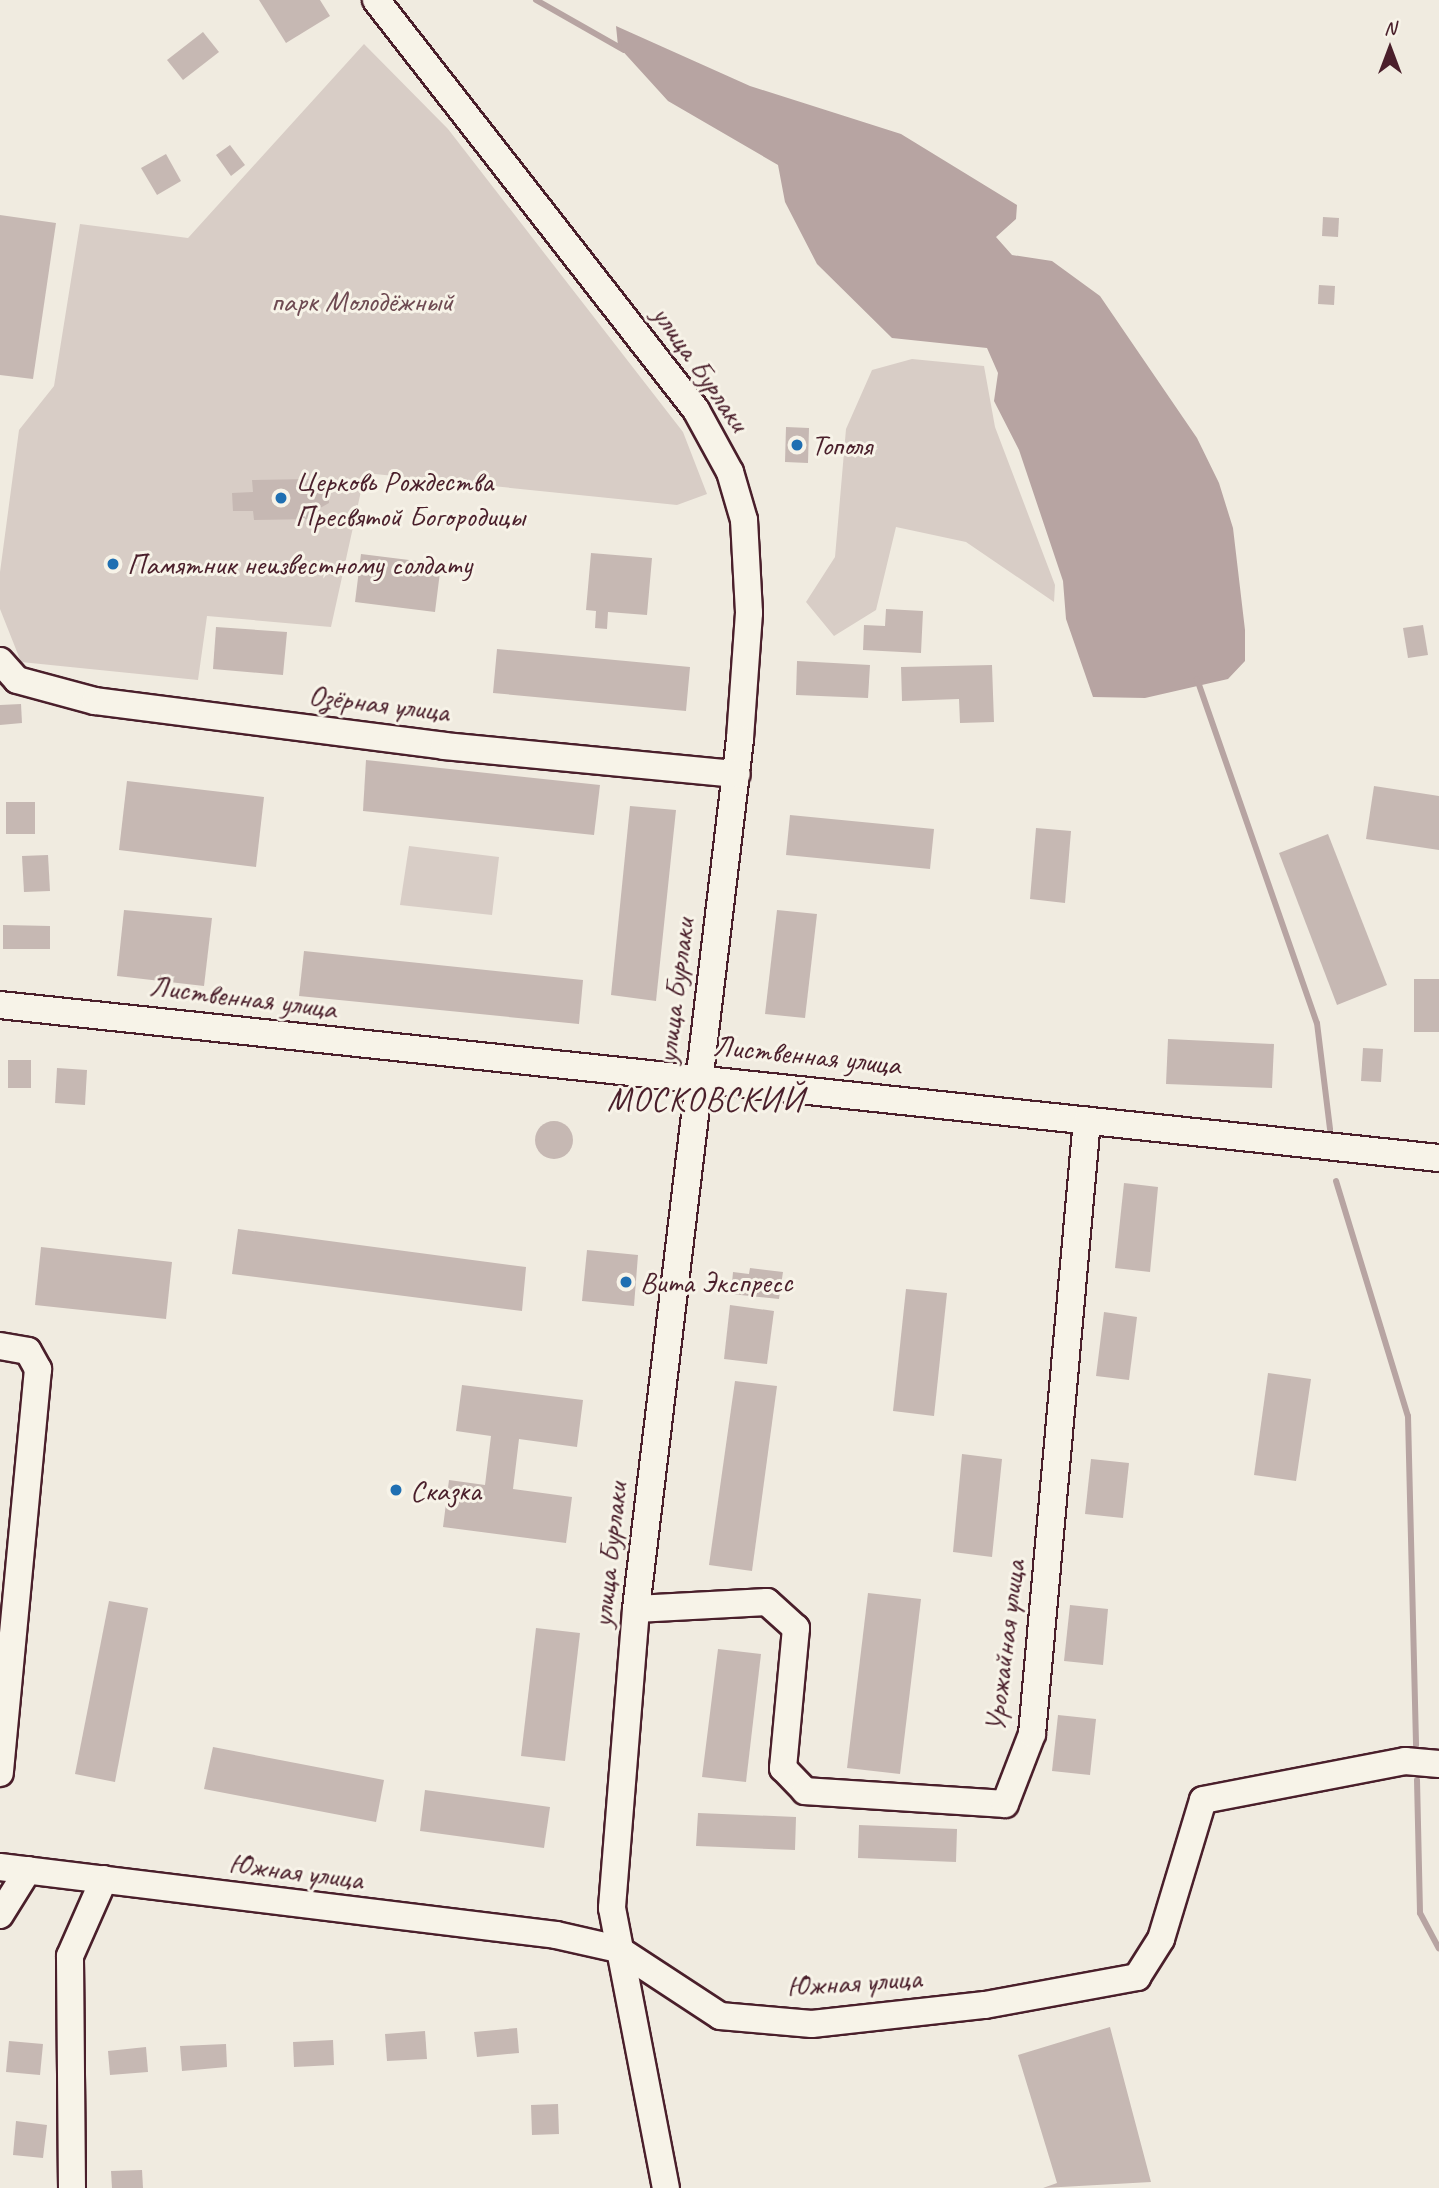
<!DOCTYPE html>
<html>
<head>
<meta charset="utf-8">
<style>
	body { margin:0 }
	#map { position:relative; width:1439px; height:2188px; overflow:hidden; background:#f0ebe0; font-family:Caveat,sans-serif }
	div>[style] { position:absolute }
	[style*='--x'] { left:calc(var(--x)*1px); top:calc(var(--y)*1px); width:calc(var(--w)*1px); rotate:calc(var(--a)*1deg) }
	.green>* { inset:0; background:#d8cdc6 }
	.water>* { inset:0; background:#b7a4a2 }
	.stream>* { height:6px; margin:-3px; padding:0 3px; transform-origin:3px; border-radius:3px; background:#b7a4a2 }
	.building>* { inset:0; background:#c6b8b3 }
	.round { border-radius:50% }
	.roads { filter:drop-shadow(2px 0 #4a1f2b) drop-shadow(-2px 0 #4a1f2b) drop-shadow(0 2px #4a1f2b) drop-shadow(0 -2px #4a1f2b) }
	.minor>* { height:26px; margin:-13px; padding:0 13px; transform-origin:13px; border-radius:13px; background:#f7f3e8 }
	.dots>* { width:19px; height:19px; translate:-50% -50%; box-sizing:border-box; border:4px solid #f7f3e8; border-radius:50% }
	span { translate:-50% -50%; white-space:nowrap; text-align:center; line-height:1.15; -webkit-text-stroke:6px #f7f3e8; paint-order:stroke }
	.park-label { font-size:30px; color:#6e4a52 }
	.street-label { font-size:30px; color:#4a1f2b }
	.poi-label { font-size:30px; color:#4a1f2b }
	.left { translate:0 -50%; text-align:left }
	.quarter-label { font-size:33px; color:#4a1f2b; letter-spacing:2px }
	.north { position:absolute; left:1355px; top:14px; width:70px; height:70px; -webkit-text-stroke:5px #f7f3e8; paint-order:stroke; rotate:0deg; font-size:19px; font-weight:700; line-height:28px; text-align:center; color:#4a1f2b }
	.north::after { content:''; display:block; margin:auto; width:24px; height:32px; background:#4a1f2b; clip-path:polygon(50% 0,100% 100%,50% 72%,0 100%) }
</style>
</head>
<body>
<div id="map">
	<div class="green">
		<div style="clip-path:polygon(364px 44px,448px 129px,683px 432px,707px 494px,677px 505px,365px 473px,331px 627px,207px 616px,198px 680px,21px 662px,0 609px,0 572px,19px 430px,54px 386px,80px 224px,188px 238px)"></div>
		<div style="clip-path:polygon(912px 359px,984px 366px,995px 427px,1055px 585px,1054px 602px,966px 542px,896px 527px,876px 610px,834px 636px,806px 602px,835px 557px,846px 429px,872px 370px)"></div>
		<div style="clip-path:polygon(409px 846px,499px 857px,492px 915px,400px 905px)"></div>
	</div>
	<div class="water">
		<div style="clip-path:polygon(616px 26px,750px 86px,901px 134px,1017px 205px,1016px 219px,996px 237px,1012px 255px,1052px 261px,1100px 296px,1197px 438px,1219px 483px,1233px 528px,1245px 630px,1245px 661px,1228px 679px,1145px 698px,1093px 697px,1066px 619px,1063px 581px,1019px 450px,994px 401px,998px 373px,987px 348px,892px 338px,817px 264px,785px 202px,778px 165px,668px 101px,618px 46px)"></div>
	</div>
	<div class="stream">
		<div style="--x:536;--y:0;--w:101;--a:29.6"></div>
		<div style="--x:1197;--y:679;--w:364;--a:70.8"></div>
		<div style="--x:1317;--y:1023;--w:107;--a:83"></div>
		<div style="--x:1336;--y:1181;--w:246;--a:73"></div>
		<div style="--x:1408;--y:1416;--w:329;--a:88.6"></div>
		<div style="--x:1417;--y:1780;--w:133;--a:88.7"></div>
		<div style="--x:1420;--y:1913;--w:40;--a:62"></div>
	</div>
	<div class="building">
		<div style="clip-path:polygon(259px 0,320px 0,330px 16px,286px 43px)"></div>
		<div style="clip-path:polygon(203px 32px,219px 52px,183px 80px,167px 60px)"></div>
		<div style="clip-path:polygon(230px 145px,245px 165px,231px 176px,216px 155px)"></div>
		<div style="clip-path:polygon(166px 154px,181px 181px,157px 195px,141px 168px)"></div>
		<div style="clip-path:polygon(0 215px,56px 223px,33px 379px,0 375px)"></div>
		<div style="clip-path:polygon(1323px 217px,1339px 218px,1338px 237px,1322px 236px)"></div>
		<div style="clip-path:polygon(1319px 285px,1335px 286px,1334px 305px,1318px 304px)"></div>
		<div style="clip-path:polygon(786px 427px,809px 428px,808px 463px,785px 462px)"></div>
		<div style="clip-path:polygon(309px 479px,312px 488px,328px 493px,329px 503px,313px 512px,314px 519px,254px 520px,253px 511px,233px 511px,232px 493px,253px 492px,252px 480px)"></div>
		<div style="clip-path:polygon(591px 553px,652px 558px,647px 615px,608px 612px,607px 629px,595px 628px,596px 611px,586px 610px)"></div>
		<div style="clip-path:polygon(361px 554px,441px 564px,435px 612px,355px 602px)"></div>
		<div style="clip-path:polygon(886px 609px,923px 611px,921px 653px,863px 650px,864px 625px,885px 626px)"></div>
		<div style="clip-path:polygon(1423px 625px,1428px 655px,1408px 658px,1403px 628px)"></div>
		<div style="clip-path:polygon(216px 627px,287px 632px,283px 675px,213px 669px)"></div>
		<div style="clip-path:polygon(497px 649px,690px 667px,686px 711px,493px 693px)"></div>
		<div style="clip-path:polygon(797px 661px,870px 665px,868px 698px,796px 695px)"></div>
		<div style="clip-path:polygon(992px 665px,994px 722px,960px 723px,959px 699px,902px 701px,901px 667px)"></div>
		<div style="clip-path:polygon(21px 704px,22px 723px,0 725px,0 705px)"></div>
		<div style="clip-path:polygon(366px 760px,600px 785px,594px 835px,363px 811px)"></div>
		<div style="clip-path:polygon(127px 781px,264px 797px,256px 867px,119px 850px)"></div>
		<div style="clip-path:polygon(1374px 786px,1439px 796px,1439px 850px,1366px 839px)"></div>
		<div style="clip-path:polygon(6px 802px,35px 802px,35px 834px,6px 834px)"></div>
		<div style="clip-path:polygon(630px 806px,676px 810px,656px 1001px,611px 995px)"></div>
		<div style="clip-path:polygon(790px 815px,934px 829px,930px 869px,786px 855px)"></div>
		<div style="clip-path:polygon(1036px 828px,1071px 831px,1065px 903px,1030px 899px)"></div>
		<div style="clip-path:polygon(1328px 834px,1387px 985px,1337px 1005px,1279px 853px)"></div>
		<div style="clip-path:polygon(48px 855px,50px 891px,24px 892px,22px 856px)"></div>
		<div style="clip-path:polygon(124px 910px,212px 918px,204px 986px,117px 976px)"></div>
		<div style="clip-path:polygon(777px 910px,817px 914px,805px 1018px,765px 1014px)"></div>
		<div style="clip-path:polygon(3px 925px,50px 926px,50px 949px,3px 949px)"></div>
		<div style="clip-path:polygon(304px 951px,583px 980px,579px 1024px,299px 996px)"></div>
		<div style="clip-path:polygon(1414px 979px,1439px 979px,1439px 1032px,1414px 1032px)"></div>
		<div style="clip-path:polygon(1168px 1039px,1274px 1044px,1272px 1088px,1166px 1084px)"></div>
		<div style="clip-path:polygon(1363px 1048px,1383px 1049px,1381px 1082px,1361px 1081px)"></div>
		<div style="clip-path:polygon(8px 1060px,31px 1060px,31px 1088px,8px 1088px)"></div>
		<div style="clip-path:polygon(57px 1068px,87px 1070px,85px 1105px,55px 1103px)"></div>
		<div class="round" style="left:535px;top:1121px;width:38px;height:38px"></div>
		<div style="clip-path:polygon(1124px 1183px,1158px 1187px,1150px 1272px,1115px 1268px)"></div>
		<div style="clip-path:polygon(238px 1229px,526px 1267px,522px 1311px,232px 1274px)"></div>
		<div style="clip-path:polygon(41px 1247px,172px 1262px,166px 1319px,35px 1305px)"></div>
		<div style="clip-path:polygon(587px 1250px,638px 1255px,634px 1306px,582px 1301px)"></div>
		<div style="clip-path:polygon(750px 1268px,783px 1272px,779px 1299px,731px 1294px,733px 1272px,749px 1274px)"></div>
		<div style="clip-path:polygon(906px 1289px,947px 1293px,934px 1416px,893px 1411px)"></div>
		<div style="clip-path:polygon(730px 1305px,774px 1311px,767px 1364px,724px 1359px)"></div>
		<div style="clip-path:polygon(1104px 1312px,1137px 1317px,1129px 1380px,1096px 1376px)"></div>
		<div style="clip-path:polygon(1268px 1373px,1311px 1379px,1296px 1481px,1254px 1475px)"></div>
		<div style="clip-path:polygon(735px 1381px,777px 1386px,752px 1571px,709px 1565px)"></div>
		<div style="clip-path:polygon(462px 1385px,583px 1400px,577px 1447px,519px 1439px,513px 1489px,572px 1497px,566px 1543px,443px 1527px,449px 1480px,485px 1485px,491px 1436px,456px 1431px)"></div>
		<div style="clip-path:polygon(962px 1454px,1002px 1459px,992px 1557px,953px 1552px)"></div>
		<div style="clip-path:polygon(1091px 1459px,1129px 1463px,1123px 1518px,1085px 1514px)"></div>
		<div style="clip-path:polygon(868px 1593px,921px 1599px,900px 1774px,847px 1768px)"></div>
		<div style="clip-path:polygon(109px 1601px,148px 1608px,115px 1782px,75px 1774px)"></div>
		<div style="clip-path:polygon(1070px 1605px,1108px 1609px,1103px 1665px,1064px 1661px)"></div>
		<div style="clip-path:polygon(536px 1628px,580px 1633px,565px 1761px,521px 1756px)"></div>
		<div style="clip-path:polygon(718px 1649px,761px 1654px,746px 1782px,702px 1777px)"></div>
		<div style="clip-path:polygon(1058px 1715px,1096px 1719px,1090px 1775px,1052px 1771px)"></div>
		<div style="clip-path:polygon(213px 1747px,384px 1780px,376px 1822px,204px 1789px)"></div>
		<div style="clip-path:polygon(425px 1790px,550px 1807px,544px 1848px,420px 1831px)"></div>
		<div style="clip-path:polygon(698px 1813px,796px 1817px,795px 1850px,696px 1846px)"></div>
		<div style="clip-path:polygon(859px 1825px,957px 1829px,956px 1862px,858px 1858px)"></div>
		<div style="clip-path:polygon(1110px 2027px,1151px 2182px,1043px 2188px,1057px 2183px,1018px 2055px)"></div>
		<div style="clip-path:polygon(517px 2028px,519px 2053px,477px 2057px,474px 2032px)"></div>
		<div style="clip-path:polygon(425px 2031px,427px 2059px,387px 2061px,385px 2034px)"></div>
		<div style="clip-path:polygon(333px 2040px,334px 2065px,294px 2067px,293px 2042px)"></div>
		<div style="clip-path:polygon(9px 2041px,43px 2044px,40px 2075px,6px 2072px)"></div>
		<div style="clip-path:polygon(226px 2044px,227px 2067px,182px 2071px,180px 2046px)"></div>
		<div style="clip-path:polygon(146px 2047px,148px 2072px,110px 2075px,108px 2051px)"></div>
		<div style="clip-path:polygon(558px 2104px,559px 2134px,532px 2135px,531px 2105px)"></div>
		<div style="clip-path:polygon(16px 2121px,47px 2125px,43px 2158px,13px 2155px)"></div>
		<div style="clip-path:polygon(142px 2170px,143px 2188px,112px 2188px,111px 2171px)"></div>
	</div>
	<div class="roads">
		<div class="minor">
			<div style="--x:376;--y:0;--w:520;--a:52.03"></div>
			<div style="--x:696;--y:410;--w:71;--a:61.3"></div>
			<div style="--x:730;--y:472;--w:50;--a:73.7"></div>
			<div style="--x:744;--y:520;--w:93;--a:86.9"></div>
			<div style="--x:749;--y:613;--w:126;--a:94.1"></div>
			<div style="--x:740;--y:739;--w:876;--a:96.82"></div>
			<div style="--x:636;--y:1609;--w:300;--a:94.6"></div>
			<div style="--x:612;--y:1908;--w:285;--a:79.1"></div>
			<div style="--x:0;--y:661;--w:25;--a:48"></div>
			<div style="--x:17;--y:680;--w:81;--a:15.1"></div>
			<div style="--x:95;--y:701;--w:352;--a:7.3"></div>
			<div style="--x:444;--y:746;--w:294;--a:5.5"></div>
			<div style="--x:0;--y:1005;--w:1447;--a:6.07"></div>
			<div style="--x:0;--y:1346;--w:28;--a:10"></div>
			<div style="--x:28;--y:1351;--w:21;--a:61"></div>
			<div style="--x:38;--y:1369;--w:406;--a:95.4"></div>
			<div style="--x:636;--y:1609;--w:131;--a:-3.1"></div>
			<div style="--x:767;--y:1602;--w:39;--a:42"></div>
			<div style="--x:796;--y:1628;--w:141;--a:95.3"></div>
			<div style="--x:783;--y:1768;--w:32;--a:46"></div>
			<div style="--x:805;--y:1791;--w:200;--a:3.7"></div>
			<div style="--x:1005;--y:1804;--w:75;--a:-68.9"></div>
			<div style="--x:1032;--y:1734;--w:616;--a:-84.88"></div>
			<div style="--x:0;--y:1867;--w:560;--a:6.97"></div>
			<div style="--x:556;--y:1935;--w:64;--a:12.7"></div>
			<div style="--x:618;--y:1949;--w:122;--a:33.3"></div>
			<div style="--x:720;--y:2016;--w:92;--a:5"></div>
			<div style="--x:812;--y:2024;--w:174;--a:-6.3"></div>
			<div style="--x:985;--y:2005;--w:155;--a:-10.4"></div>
			<div style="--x:1137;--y:1977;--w:45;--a:-57.7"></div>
			<div style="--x:1161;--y:1939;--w:145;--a:-73.2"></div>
			<div style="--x:1203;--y:1800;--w:206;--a:-10.9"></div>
			<div style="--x:1405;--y:1761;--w:34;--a:5"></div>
			<div style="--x:0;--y:1915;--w:53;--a:-58.1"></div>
			<div style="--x:72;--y:2188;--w:232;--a:-90.5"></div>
			<div style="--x:70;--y:1956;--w:84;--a:-66.2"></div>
		</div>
	</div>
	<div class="dots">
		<div style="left:797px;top:445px;background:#1f6fb2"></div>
		<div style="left:281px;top:498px;background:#1f6fb2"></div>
		<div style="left:113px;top:564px;background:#1f6fb2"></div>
		<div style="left:626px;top:1282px;background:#1f6fb2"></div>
		<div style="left:396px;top:1490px;background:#1f6fb2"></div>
	</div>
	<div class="park-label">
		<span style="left:362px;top:301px">парк Молодёжный</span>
	</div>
	<div class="street-label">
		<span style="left:701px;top:368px;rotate:55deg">улица Бурлаки</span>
		<span style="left:379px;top:703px;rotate:7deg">Озёрная улица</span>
		<span style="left:675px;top:991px;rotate:-83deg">улица Бурлаки</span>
		<span style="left:243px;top:997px;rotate:7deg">Лиственная улица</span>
		<span style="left:807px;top:1055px;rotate:6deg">Лиственная улица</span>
		<span style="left:609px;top:1555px;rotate:-84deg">улица Бурлаки</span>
		<span style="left:1004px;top:1646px;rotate:-83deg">Урожайная улица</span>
		<span style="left:296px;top:1871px;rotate:7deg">Южная улица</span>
		<span style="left:854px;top:1982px;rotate:-4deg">Южная улица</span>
	</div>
	<div class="poi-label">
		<span class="left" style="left:811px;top:445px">Тополя</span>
		<span class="left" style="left:295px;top:498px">Церковь Рождества<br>Пресвятой Богородицы</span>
		<span class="left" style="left:127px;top:564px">Памятник неизвестному солдату</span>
		<span class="left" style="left:640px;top:1282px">Вита Экспресс</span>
		<span class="left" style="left:410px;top:1490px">Сказка</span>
	</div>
	<div class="quarter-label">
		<span style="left:706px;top:1100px">МОСКОВСКИЙ</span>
	</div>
	<div class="north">N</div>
</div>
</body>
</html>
